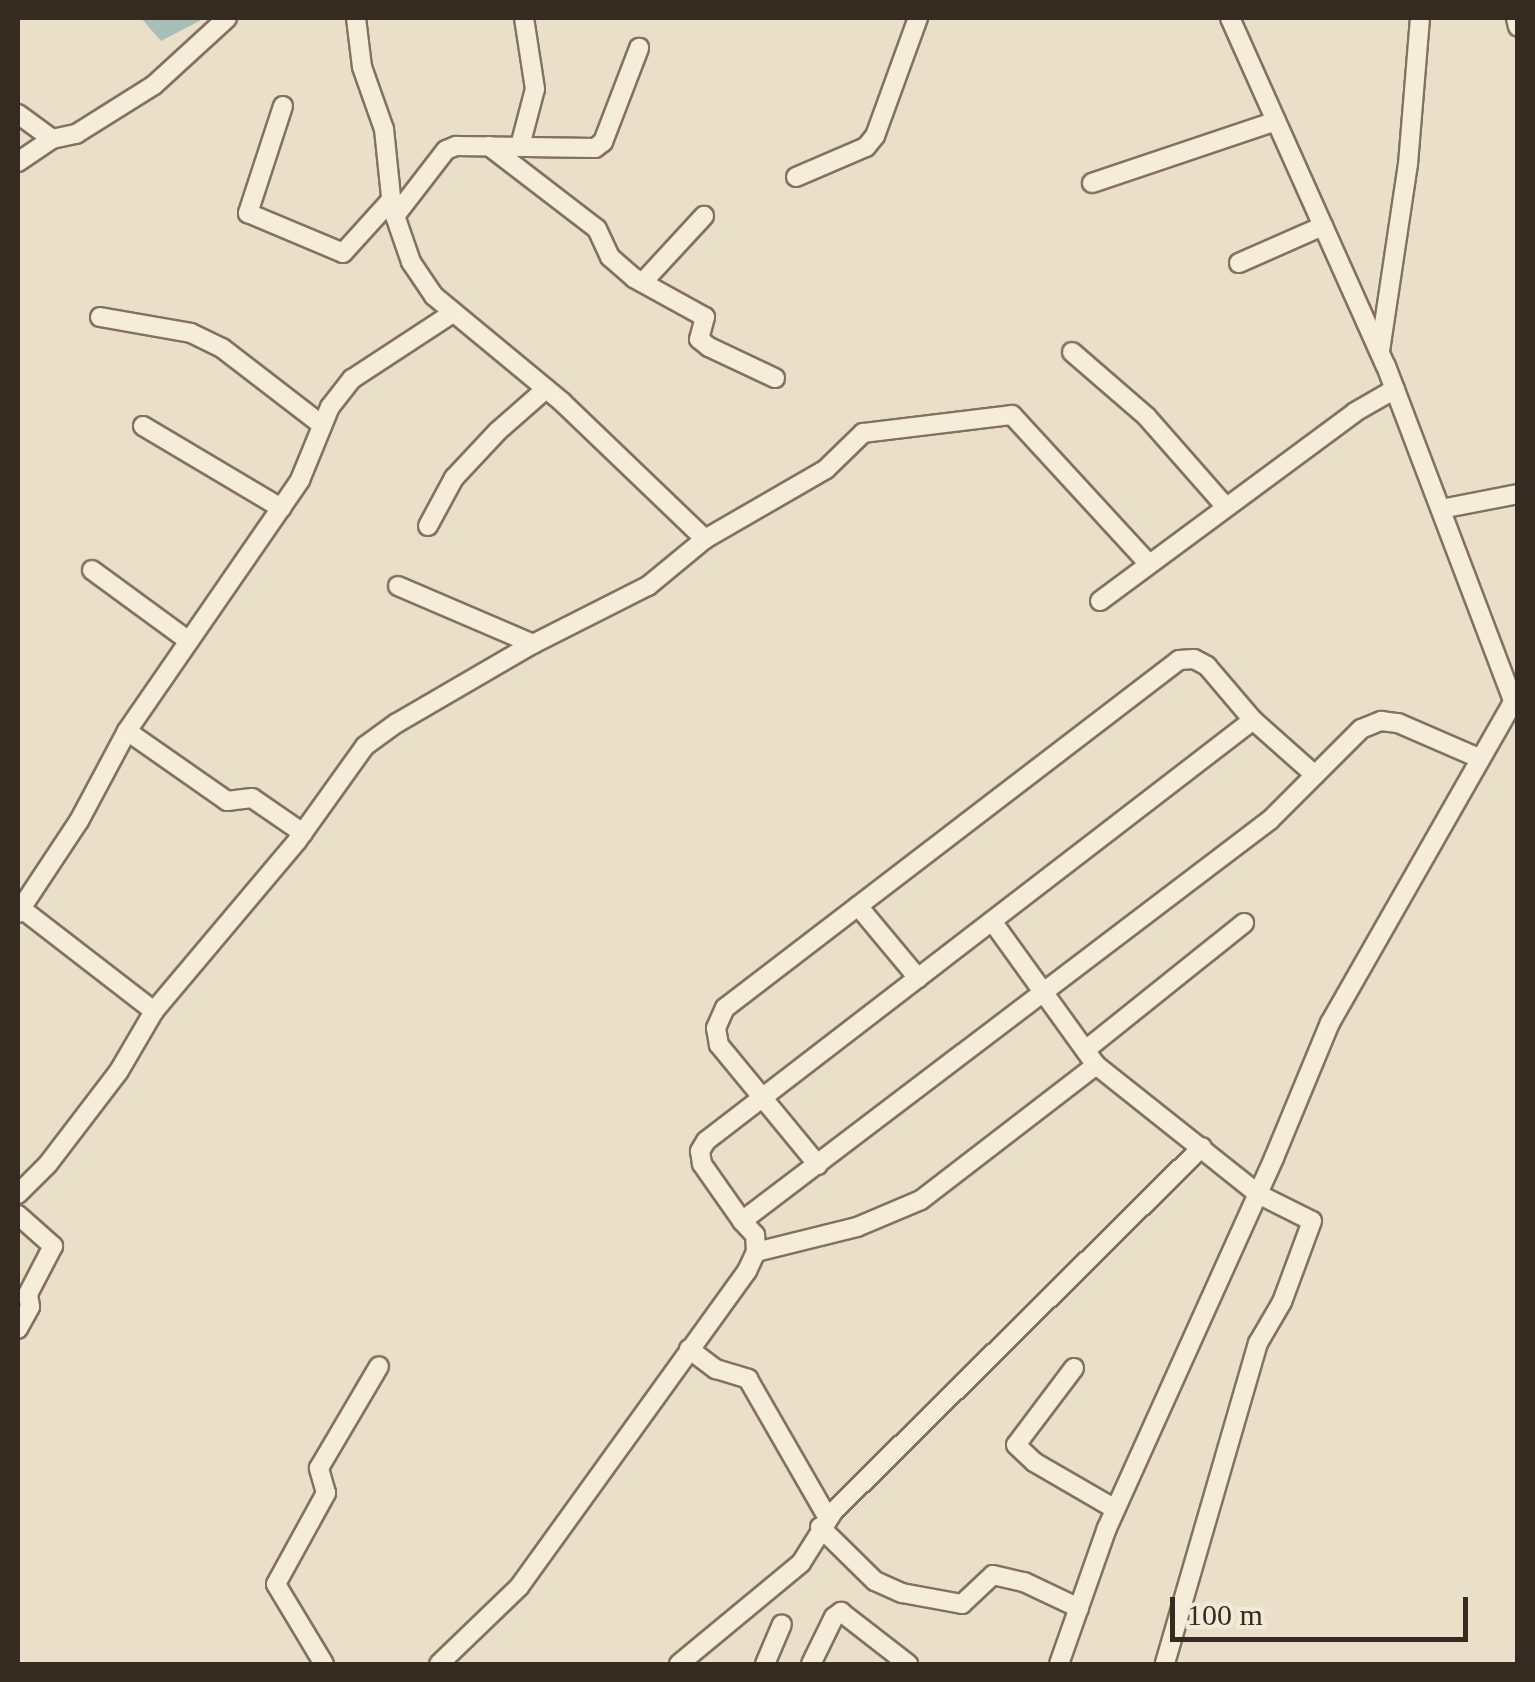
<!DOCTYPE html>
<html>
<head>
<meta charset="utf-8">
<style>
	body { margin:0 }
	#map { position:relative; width:1535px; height:1682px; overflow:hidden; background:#eadfc8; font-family:"Times New Roman",serif }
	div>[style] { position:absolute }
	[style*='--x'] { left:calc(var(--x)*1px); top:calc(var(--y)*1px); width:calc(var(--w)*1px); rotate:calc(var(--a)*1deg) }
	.water>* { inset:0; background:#a8beb8 }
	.roads { filter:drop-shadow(2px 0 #84725f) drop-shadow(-2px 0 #84725f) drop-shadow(0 2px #84725f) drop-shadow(0 -2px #84725f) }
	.minor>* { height:18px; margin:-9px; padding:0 9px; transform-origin:9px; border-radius:9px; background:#f5edda }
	span { translate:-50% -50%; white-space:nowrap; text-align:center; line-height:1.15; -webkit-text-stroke:9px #f2ead7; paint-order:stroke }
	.frame { position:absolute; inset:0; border:20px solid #362b21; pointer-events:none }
	.scale { position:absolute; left:1170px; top:1597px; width:298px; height:45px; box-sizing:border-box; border:5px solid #362b21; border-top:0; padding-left:12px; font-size:30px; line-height:35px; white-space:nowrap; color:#362b21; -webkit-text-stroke:8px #f2ead7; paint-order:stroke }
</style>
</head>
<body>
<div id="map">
	<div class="water">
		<div style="clip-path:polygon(141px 18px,205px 18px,161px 41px)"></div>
	</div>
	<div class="roads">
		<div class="minor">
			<div style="--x:356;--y:18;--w:49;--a:83"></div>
			<div style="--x:362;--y:67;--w:66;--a:70.5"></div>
			<div style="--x:384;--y:129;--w:78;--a:84.1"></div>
			<div style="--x:392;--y:207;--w:58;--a:70.9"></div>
			<div style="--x:411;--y:262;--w:41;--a:55.9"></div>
			<div style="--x:434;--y:296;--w:166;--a:39.6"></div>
			<div style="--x:562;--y:402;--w:198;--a:43.8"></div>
			<div style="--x:1230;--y:18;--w:381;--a:65.9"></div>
			<div style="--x:1386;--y:366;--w:363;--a:69.2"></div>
			<div style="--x:1516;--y:18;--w:9;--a:77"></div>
			<div style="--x:283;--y:106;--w:113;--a:108.1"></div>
			<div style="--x:248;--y:213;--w:103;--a:22.8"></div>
			<div style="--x:343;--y:253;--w:72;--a:-47.8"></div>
			<div style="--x:18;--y:114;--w:42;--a:36.3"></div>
			<div style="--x:52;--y:139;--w:25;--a:-12"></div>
			<div style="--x:76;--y:134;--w:92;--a:-32.1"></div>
			<div style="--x:154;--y:85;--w:99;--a:-42.5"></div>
			<div style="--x:489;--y:146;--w:136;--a:37.5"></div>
			<div style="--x:597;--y:229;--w:31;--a:65"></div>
			<div style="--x:610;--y:257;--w:32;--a:41"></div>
			<div style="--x:634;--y:278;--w:81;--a:28.8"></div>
			<div style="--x:705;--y:317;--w:23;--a:105"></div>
			<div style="--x:699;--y:339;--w:13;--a:39"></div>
			<div style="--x:709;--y:347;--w:73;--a:25.2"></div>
			<div style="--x:520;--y:146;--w:59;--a:-75.3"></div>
			<div style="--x:535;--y:89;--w:72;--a:-98.8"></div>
			<div style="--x:18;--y:162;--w:41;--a:-34.1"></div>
			<div style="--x:796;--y:177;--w:76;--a:-23.2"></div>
			<div style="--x:866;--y:147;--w:14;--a:-51"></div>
			<div style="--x:875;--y:136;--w:126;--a:-70"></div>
			<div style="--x:1092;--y:183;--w:194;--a:-18.6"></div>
			<div style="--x:395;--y:216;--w:83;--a:-52.3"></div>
			<div style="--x:446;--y:150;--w:11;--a:-22"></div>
			<div style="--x:456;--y:146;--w:139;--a:0.8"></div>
			<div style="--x:595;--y:148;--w:10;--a:-37"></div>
			<div style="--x:603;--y:142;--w:101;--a:-69"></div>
			<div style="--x:1239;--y:263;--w:92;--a:-23.8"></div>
			<div style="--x:643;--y:282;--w:90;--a:-47.3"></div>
			<div style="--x:100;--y:317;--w:92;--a:10"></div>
			<div style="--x:191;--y:333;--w:34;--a:26"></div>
			<div style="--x:222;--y:348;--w:126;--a:37.6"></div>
			<div style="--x:1380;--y:351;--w:189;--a:-81.5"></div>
			<div style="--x:1408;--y:164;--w:146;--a:-85.3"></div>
			<div style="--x:1072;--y:352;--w:98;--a:40.9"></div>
			<div style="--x:1146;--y:416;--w:121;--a:48.7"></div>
			<div style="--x:143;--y:426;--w:161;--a:30.7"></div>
			<div style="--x:1441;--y:509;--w:78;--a:-11"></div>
			<div style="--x:428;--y:526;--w:55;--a:-61.6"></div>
			<div style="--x:454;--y:478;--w:64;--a:-46.9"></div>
			<div style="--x:498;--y:431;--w:64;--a:-41.2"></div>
			<div style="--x:92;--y:570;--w:120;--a:36.2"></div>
			<div style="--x:398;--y:586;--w:147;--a:23.2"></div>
			<div style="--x:1100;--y:601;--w:317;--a:-36.5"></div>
			<div style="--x:1355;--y:412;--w:46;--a:-29.9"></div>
			<div style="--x:1253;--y:720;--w:690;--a:142.42"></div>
			<div style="--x:706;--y:1141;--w:12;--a:121"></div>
			<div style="--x:700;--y:1151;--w:13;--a:81"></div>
			<div style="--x:702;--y:1164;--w:70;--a:54.9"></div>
			<div style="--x:742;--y:1221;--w:663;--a:-37.22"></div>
			<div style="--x:1270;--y:820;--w:129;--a:-45"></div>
			<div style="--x:1361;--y:729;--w:22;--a:-22"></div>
			<div style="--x:1381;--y:721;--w:17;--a:7"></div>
			<div style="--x:1398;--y:723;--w:88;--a:23.4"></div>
			<div style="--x:127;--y:731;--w:122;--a:35"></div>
			<div style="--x:227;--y:801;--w:25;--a:-7"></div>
			<div style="--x:252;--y:798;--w:62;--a:34.5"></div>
			<div style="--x:18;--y:906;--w:172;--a:37.7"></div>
			<div style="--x:858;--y:906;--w:94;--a:50.2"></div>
			<div style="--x:18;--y:913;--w:110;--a:-56.5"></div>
			<div style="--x:79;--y:821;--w:102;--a:-61.9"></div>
			<div style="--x:127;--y:731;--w:305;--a:-55.4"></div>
			<div style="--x:300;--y:480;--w:79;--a:-67.7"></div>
			<div style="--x:330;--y:407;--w:36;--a:-52"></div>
			<div style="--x:352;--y:379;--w:121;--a:-33.2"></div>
			<div style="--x:992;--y:921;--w:178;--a:54.2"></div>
			<div style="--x:1096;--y:1065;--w:207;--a:38.5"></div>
			<div style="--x:1258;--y:1194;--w:60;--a:26.6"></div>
			<div style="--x:1312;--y:1221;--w:86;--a:110.3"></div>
			<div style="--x:1282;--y:1302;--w:48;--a:120.3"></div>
			<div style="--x:1258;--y:1343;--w:334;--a:106.2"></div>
			<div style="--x:1088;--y:1048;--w:200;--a:-38.7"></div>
			<div style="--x:818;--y:1165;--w:156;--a:-129.5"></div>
			<div style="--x:719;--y:1045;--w:17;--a:-100"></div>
			<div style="--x:716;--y:1028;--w:22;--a:-66"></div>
			<div style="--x:725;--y:1008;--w:572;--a:-37.47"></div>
			<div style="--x:1179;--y:660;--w:15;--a:-4"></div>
			<div style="--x:1194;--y:659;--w:15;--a:28"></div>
			<div style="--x:1207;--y:666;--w:71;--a:49.6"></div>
			<div style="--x:1253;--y:720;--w:83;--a:41.6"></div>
			<div style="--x:18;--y:1194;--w:42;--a:-45"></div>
			<div style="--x:48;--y:1164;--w:117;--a:-52.6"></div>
			<div style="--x:119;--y:1071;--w:69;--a:-59.7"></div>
			<div style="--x:154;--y:1011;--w:222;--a:-49.9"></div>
			<div style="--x:297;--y:841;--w:117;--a:-54.4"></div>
			<div style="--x:365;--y:746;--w:39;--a:-36"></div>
			<div style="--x:397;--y:723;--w:157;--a:-30.2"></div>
			<div style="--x:533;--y:644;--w:129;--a:-26.8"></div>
			<div style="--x:648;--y:586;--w:74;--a:-39.5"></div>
			<div style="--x:705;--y:539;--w:140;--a:-30"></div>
			<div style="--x:826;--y:469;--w:52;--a:-44.2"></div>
			<div style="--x:863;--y:433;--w:150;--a:-6.9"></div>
			<div style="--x:1012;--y:415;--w:202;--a:47.4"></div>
			<div style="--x:18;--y:1215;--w:47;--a:41.5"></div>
			<div style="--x:53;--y:1246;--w:54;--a:117.5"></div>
			<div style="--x:28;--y:1294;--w:13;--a:81"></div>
			<div style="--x:30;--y:1307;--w:25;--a:119"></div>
			<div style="--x:756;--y:1252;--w:104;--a:-13.9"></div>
			<div style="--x:857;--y:1227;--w:69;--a:-22.9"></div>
			<div style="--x:921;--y:1200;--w:221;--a:-37.6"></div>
			<div style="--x:689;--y:1349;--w:34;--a:37"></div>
			<div style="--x:716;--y:1369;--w:34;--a:17"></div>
			<div style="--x:748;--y:1379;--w:160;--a:60.1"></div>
			<div style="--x:1074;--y:1368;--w:96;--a:127"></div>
			<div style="--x:1016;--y:1445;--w:25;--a:43"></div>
			<div style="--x:1034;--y:1462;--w:94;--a:30.1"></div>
			<div style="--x:820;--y:1527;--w:77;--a:44.5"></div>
			<div style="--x:875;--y:1581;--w:30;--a:24"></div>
			<div style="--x:902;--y:1593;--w:61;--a:10.4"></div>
			<div style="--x:962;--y:1604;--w:42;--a:-43.1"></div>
			<div style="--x:993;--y:1575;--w:32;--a:13"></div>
			<div style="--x:1024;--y:1582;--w:61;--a:25.3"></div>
			<div style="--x:324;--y:1664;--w:93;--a:-121"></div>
			<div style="--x:276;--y:1584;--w:104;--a:-61.2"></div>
			<div style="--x:326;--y:1493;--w:26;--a:-106"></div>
			<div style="--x:319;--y:1468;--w:118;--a:-59.5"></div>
			<div style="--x:439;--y:1664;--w:111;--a:-43.9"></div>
			<div style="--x:519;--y:1587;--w:390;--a:-54.2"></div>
			<div style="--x:747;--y:1271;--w:21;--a:-65"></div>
			<div style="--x:756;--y:1252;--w:17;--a:-93"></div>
			<div style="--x:755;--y:1235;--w:19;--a:-133"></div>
			<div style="--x:679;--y:1664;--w:158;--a:-39.6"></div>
			<div style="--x:801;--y:1563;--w:60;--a:-57.9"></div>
			<div style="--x:833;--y:1512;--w:519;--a:-44.69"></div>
			<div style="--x:765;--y:1664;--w:43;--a:-67"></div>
			<div style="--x:811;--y:1664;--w:52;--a:-63.9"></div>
			<div style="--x:834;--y:1617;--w:9;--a:-36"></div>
			<div style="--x:841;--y:1612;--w:85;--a:37.8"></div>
			<div style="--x:1059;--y:1664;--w:144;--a:-70.6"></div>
			<div style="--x:1107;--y:1528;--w:406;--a:-65.7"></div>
			<div style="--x:1274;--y:1158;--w:146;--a:-67.5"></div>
			<div style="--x:1330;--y:1023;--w:379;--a:-60.3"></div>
		</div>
	</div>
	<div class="frame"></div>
	<div class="scale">100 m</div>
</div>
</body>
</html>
